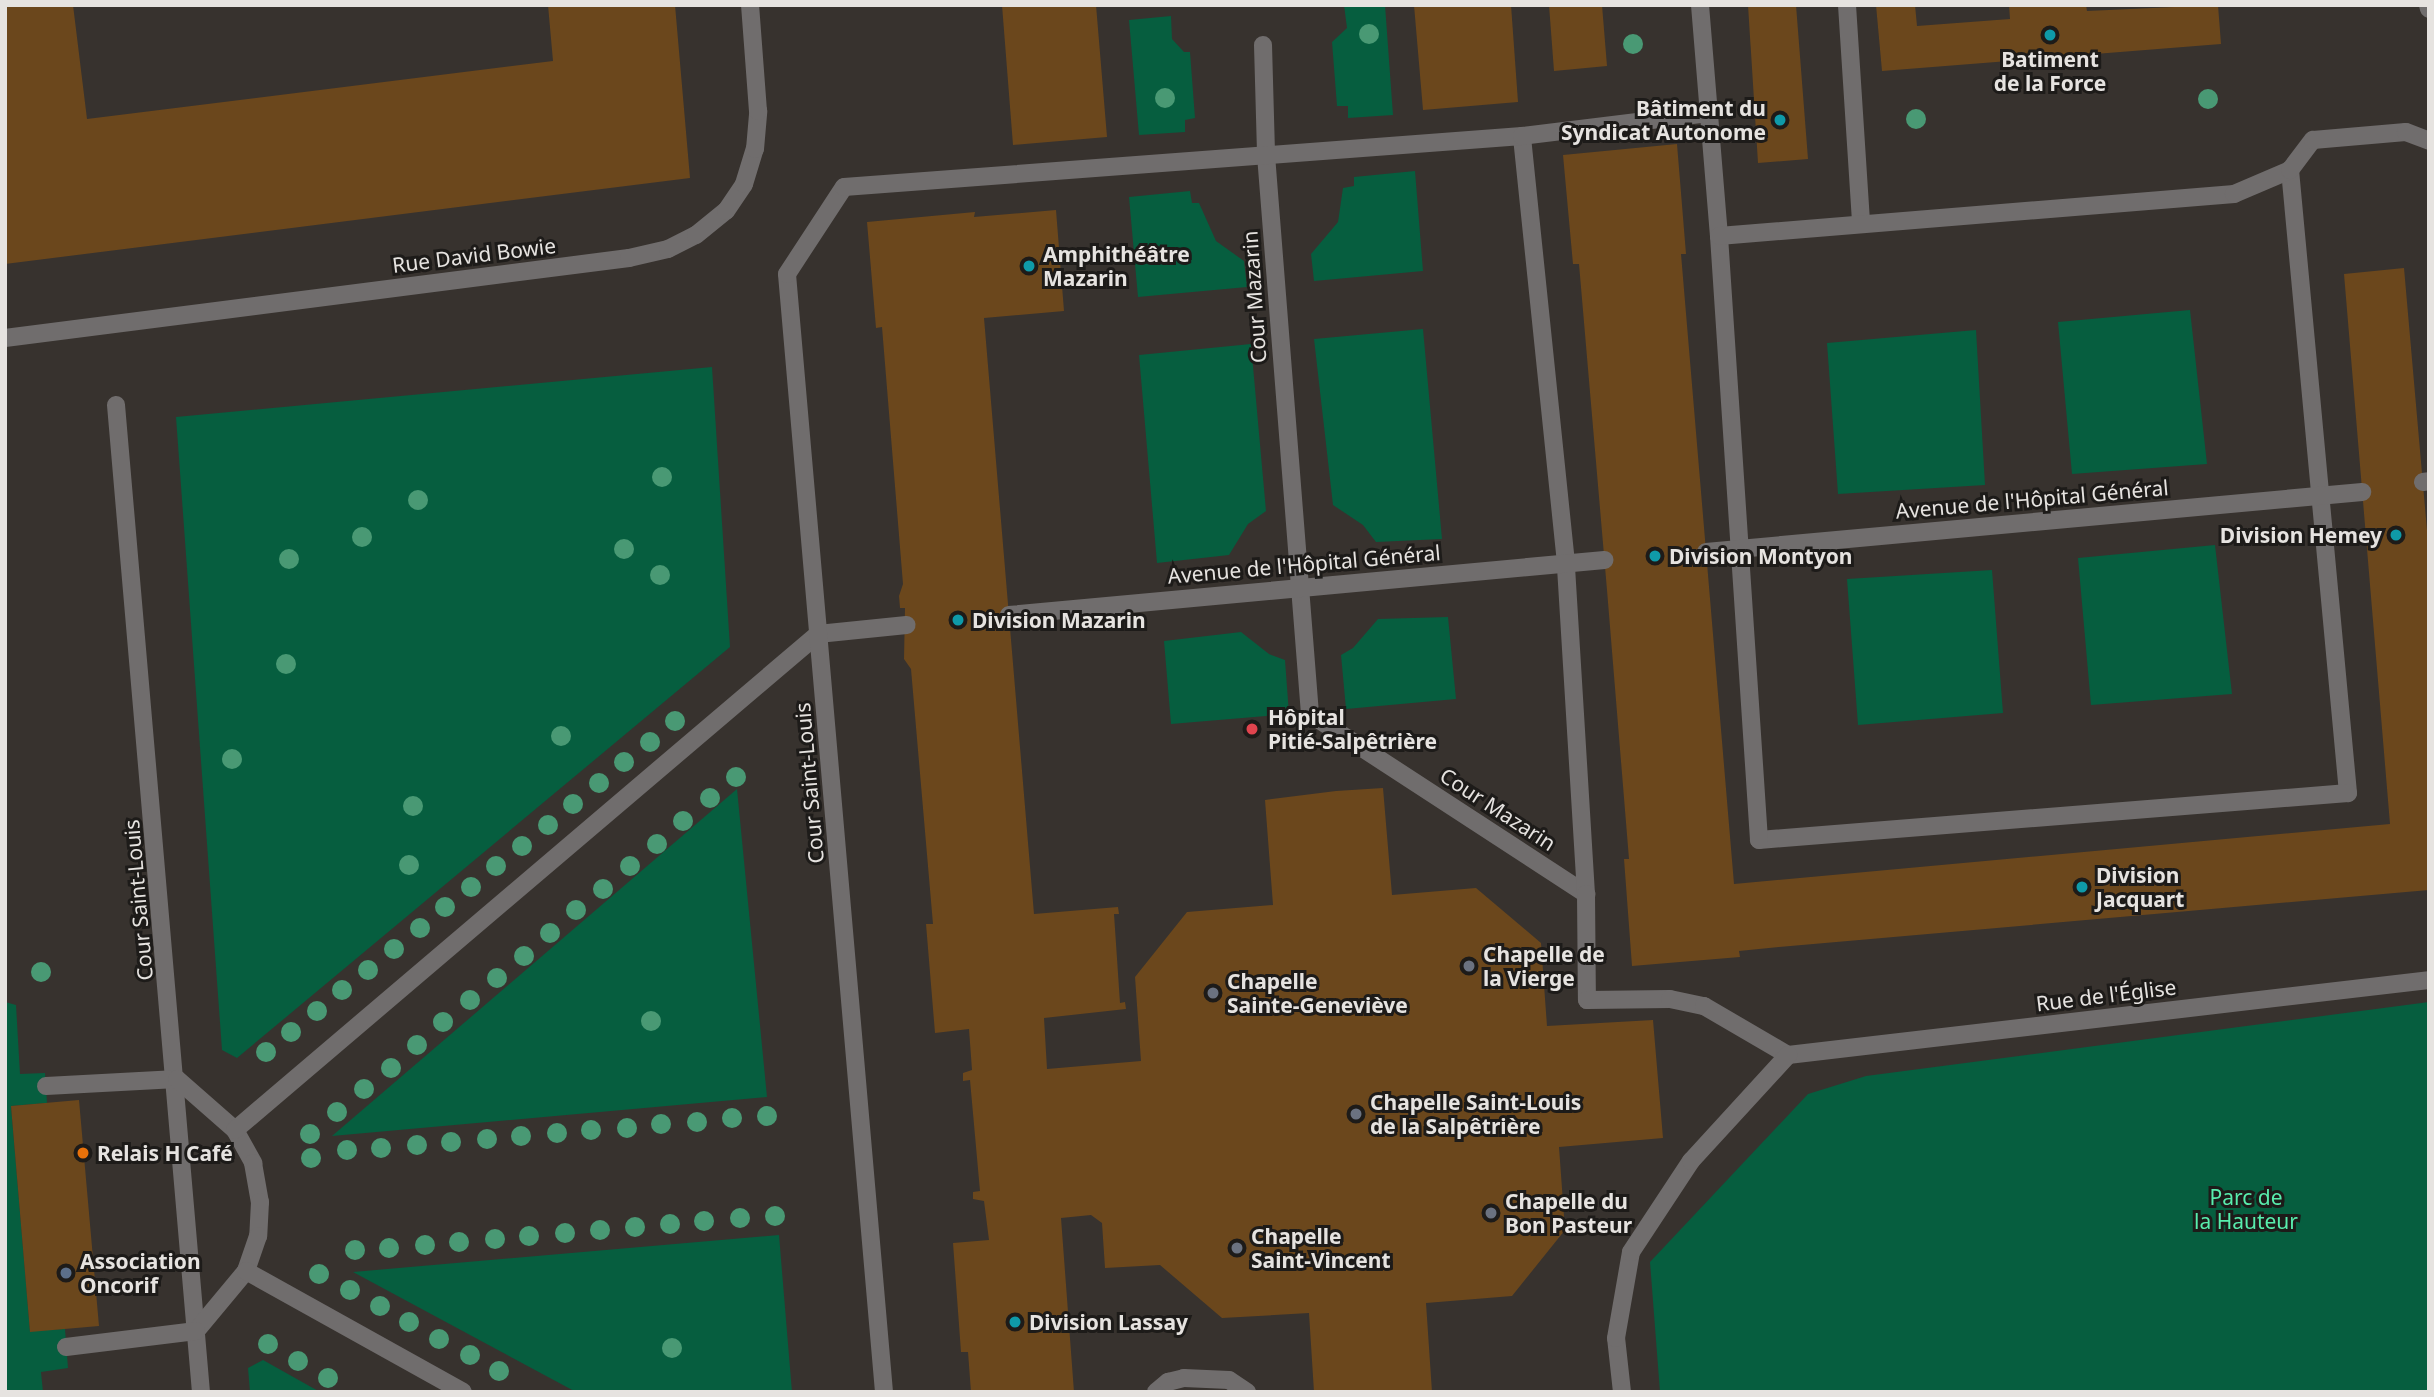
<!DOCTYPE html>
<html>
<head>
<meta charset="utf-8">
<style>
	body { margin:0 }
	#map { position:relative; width:2434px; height:1397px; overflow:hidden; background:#37322e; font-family:"Noto Sans",sans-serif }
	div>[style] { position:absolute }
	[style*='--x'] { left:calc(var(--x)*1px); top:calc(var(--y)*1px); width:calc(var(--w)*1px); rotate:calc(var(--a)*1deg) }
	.green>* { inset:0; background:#065e3f }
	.building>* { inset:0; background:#6b471c }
	.lane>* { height:18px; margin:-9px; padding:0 9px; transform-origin:9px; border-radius:9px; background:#706d6d }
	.trees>* { width:20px; height:20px; margin:-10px; border-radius:50%; background:#499974 }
	.dots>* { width:19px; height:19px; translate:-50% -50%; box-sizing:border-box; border:4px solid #1d1b19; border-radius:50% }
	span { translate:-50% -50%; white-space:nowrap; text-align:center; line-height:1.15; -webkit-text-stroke:6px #1d1b19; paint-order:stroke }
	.poi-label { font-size:21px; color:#e6e3e0; font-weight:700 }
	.right { translate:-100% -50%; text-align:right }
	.left { translate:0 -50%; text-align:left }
	.street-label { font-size:21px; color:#e6e3e0 }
	.park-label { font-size:21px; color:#58edad }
	.frame { position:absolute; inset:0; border:7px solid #e6e3e0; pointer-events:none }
</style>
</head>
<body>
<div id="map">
	<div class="green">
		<div style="clip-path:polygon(1344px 5px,1385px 5px,1393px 115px,1348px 118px,1348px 106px,1337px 106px,1332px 42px,1347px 28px)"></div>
		<div style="clip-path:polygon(1171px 16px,1172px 39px,1184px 52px,1190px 52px,1195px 118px,1185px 120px,1185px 132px,1139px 135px,1129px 20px)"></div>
		<div style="clip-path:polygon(1415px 171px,1423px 271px,1314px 281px,1311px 254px,1338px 222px,1343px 188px,1354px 186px,1354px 177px)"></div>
		<div style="clip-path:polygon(1190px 191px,1192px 203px,1199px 203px,1216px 241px,1244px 261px,1247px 287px,1138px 297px,1129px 197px)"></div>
		<div style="clip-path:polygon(2190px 310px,2207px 464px,2072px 474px,2058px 322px)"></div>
		<div style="clip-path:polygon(1423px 329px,1442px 539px,1376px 542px,1363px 525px,1333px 505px,1314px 339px)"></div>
		<div style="clip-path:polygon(1976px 330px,1985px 485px,1838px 494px,1827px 343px)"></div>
		<div style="clip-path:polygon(1251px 344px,1266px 511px,1248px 524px,1229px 555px,1157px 563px,1139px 355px)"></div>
		<div style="clip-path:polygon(712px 367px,730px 647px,237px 1058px,222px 1050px,176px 417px)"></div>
		<div style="clip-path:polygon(2215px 545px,2232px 694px,2091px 705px,2078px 558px)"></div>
		<div style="clip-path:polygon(1992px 570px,2003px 713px,1858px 725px,1847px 579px)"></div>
		<div style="clip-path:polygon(1448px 617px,1456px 699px,1346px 709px,1341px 655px,1353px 648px,1378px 619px)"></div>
		<div style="clip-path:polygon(1241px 632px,1269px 654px,1285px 660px,1289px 714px,1171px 724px,1164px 641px)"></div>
		<div style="clip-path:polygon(737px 789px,767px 1097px,332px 1136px)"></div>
		<div style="clip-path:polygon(5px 1002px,16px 1005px,20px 1074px,45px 1073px,47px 1103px,11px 1106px,30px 1331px,65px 1329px,68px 1368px,41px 1372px,43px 1392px,5px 1392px)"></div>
		<div style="clip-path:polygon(2429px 1002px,2429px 1392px,1660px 1392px,1650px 1262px,1808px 1094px,1866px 1076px)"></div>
		<div style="clip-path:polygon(779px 1235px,792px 1392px,576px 1392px,353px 1272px)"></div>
		<div style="clip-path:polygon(263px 1360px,320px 1392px,250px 1392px,248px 1368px)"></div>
	</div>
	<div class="building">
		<div style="clip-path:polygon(5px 5px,73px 5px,87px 119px,553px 61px,548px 5px,675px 5px,690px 178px,5px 264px)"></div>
		<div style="clip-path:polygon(1002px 5px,1096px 5px,1107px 137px,1013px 145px)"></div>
		<div style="clip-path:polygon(1414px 5px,1511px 5px,1518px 102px,1423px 110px)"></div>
		<div style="clip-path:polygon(1549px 5px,1602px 5px,1607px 66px,1554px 71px)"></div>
		<div style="clip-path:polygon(1748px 5px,1796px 5px,1808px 159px,1758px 163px)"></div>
		<div style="clip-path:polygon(1876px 5px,1915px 5px,1917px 26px,2010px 19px,2009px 5px,2086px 5px,2087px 11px,2218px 5px,2221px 44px,1882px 71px)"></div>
		<div style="clip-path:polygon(1677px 144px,1686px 254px,1681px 254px,1734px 884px,2390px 824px,2344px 274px,2404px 268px,2429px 553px,2429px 890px,1779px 947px,1739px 951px,1740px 957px,1632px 966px,1624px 859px,1629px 859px,1607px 590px,1579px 264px,1573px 264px,1563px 155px)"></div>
		<div style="clip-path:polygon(1056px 210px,1064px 311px,984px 318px,1034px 914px,1118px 907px,1119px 914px,1114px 914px,1120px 1003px,1125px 1002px,1126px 1009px,1044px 1018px,1047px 1069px,1141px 1061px,1135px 977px,1187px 912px,1273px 905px,1265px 800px,1336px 791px,1383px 788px,1392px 895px,1476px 888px,1541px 943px,1547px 1026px,1653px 1020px,1663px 1138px,1559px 1147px,1565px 1230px,1512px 1296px,1426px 1303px,1432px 1392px,1314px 1392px,1309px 1313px,1222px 1318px,1160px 1265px,1105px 1268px,1102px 1223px,1091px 1215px,1061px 1218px,1074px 1392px,971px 1392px,968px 1352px,961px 1352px,953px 1243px,989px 1240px,984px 1201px,973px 1199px,973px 1192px,980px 1191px,979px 1180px,970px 1080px,963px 1081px,963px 1073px,972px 1070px,969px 1029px,935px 1033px,926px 924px,933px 924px,911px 669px,904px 659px,905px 608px,900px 608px,899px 596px,903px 584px,882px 327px,876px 328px,867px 222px,975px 212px,974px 217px)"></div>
		<div style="clip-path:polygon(79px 1100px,99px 1326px,30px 1332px,11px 1106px)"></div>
	</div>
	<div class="lane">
		<div style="--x:1700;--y:5;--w:232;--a:85.3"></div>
		<div style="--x:1847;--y:5;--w:219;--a:86.3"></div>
		<div style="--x:2428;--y:5;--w:4;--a:76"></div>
		<div style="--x:1263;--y:45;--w:110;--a:88.4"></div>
		<div style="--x:1266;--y:155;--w:561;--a:85.5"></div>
		<div style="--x:1310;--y:714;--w:330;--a:33.1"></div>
		<div style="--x:1586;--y:894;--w:332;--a:-93.5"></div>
		<div style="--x:1566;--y:563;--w:429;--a:-95.9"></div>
		<div style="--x:2290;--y:170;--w:626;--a:84.68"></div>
		<div style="--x:2348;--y:793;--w:591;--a:175.44"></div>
		<div style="--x:1759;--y:840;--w:605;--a:-93.79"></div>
		<div style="--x:1719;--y:236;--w:517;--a:-4.66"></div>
		<div style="--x:2234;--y:194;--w:61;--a:-23.2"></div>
		<div style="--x:2290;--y:170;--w:38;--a:-53"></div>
		<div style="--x:2313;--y:140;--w:93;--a:-4.9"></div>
		<div style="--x:2406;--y:132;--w:25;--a:21"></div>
		<div style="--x:5;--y:338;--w:629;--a:-7.31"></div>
		<div style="--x:629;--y:258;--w:40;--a:-13"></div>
		<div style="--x:668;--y:249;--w:31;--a:-27"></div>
		<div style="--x:696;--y:235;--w:38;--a:-39"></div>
		<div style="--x:726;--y:211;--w:32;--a:-56"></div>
		<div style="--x:744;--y:184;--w:37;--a:-73"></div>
		<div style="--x:755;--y:149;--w:38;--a:-85"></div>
		<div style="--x:758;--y:111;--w:106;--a:-94.3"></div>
		<div style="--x:116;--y:405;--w:991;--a:85.08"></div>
		<div style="--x:2423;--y:482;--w:6;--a:-9"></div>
		<div style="--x:1706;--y:552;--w:659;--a:-5.23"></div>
		<div style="--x:1009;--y:615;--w:598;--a:-5.28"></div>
		<div style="--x:1586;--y:894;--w:106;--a:89.5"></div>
		<div style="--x:1587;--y:1000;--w:83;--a:-0.7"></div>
		<div style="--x:1670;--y:999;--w:35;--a:12"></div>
		<div style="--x:1704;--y:1006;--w:97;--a:30.3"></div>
		<div style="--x:1788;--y:1055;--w:645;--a:-6.67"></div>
		<div style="--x:46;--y:1086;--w:131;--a:-3.1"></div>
		<div style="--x:177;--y:1079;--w:77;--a:41.3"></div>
		<div style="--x:235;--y:1130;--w:38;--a:61"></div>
		<div style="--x:253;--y:1163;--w:40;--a:80"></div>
		<div style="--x:260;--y:1202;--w:34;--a:93"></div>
		<div style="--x:258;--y:1236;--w:37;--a:109"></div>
		<div style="--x:246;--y:1271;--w:78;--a:129.8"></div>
		<div style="--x:196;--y:1331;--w:131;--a:173"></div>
		<div style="--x:235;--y:1130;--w:765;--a:-40.39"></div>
		<div style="--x:818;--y:634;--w:89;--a:-5.8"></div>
		<div style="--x:246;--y:1271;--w:248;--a:29.1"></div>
		<div style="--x:884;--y:1392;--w:1122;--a:-94.96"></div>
		<div style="--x:787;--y:274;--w:104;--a:-56.8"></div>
		<div style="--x:844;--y:187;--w:680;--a:-4.3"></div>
		<div style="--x:1522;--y:136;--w:188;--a:-7"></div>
		<div style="--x:1156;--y:1392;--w:16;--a:-40"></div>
		<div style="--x:1168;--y:1382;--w:16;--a:-14"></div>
		<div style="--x:1184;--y:1378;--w:45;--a:2.5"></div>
		<div style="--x:1229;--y:1380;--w:22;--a:34"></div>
		<div style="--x:1622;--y:1392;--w:54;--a:-96.3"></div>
		<div style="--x:1616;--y:1338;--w:87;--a:-80.1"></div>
		<div style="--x:1631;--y:1252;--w:109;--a:-56.6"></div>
		<div style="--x:1691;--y:1161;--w:144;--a:-47.5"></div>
	</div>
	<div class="trees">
		<div style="left:1369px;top:34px"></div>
		<div style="left:1633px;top:44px"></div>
		<div style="left:1165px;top:98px"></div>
		<div style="left:2208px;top:99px"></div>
		<div style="left:1916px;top:119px"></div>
		<div style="left:662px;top:477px"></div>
		<div style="left:418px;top:500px"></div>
		<div style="left:362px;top:537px"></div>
		<div style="left:624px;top:549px"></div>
		<div style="left:289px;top:559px"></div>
		<div style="left:660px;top:575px"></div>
		<div style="left:286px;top:664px"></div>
		<div style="left:675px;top:721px"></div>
		<div style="left:561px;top:736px"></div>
		<div style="left:650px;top:742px"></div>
		<div style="left:232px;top:759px"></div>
		<div style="left:624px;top:762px"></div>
		<div style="left:736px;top:777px"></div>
		<div style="left:599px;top:783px"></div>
		<div style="left:710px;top:798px"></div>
		<div style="left:573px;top:804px"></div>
		<div style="left:413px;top:806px"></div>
		<div style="left:683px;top:821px"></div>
		<div style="left:548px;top:825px"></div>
		<div style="left:657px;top:844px"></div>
		<div style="left:522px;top:846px"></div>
		<div style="left:409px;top:865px"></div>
		<div style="left:496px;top:866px"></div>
		<div style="left:630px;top:866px"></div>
		<div style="left:471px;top:887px"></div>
		<div style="left:603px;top:889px"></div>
		<div style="left:445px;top:907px"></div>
		<div style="left:576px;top:910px"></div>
		<div style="left:420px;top:928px"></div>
		<div style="left:550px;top:933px"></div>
		<div style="left:394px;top:949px"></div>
		<div style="left:524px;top:956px"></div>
		<div style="left:368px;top:970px"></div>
		<div style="left:41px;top:972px"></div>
		<div style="left:497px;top:978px"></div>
		<div style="left:342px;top:990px"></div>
		<div style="left:470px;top:1000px"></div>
		<div style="left:317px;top:1011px"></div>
		<div style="left:651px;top:1021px"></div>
		<div style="left:443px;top:1022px"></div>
		<div style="left:291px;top:1032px"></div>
		<div style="left:417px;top:1045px"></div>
		<div style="left:266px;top:1052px"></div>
		<div style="left:391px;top:1068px"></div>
		<div style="left:364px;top:1089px"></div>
		<div style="left:337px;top:1112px"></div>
		<div style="left:767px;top:1116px"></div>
		<div style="left:732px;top:1118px"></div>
		<div style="left:697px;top:1122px"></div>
		<div style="left:661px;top:1124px"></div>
		<div style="left:627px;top:1128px"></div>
		<div style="left:591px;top:1130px"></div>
		<div style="left:557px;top:1133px"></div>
		<div style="left:310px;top:1134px"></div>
		<div style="left:521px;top:1136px"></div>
		<div style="left:487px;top:1139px"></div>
		<div style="left:451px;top:1142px"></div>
		<div style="left:417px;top:1145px"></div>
		<div style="left:381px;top:1148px"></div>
		<div style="left:347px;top:1150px"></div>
		<div style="left:311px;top:1158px"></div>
		<div style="left:775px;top:1216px"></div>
		<div style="left:740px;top:1218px"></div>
		<div style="left:704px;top:1221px"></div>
		<div style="left:670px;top:1224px"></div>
		<div style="left:635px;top:1227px"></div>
		<div style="left:600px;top:1230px"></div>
		<div style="left:565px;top:1233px"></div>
		<div style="left:529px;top:1236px"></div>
		<div style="left:495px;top:1239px"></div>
		<div style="left:459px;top:1242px"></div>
		<div style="left:425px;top:1245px"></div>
		<div style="left:389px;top:1248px"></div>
		<div style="left:355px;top:1250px"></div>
		<div style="left:319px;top:1274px"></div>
		<div style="left:350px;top:1290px"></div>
		<div style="left:380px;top:1306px"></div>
		<div style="left:409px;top:1322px"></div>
		<div style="left:439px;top:1339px"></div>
		<div style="left:268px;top:1344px"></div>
		<div style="left:672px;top:1348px"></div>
		<div style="left:470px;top:1355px"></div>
		<div style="left:298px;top:1361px"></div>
		<div style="left:499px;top:1371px"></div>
		<div style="left:328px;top:1378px"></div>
	</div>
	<div class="dots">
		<div style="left:2050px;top:35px;background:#0f9aa8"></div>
		<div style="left:1780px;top:120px;background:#0f9aa8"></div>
		<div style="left:1029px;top:266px;background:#0f9aa8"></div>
		<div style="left:2396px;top:535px;background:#0f9aa8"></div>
		<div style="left:1655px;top:556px;background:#0f9aa8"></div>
		<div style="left:958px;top:620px;background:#0f9aa8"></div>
		<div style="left:1252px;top:729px;background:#e0444e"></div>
		<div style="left:2082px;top:887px;background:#0f9aa8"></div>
		<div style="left:1469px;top:966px;background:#6b7280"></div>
		<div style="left:1213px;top:993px;background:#6b7280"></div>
		<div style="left:1356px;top:1114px;background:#6b7280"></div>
		<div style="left:83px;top:1153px;background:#e8710a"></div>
		<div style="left:1491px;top:1213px;background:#6b7280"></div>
		<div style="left:1237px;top:1248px;background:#6b7280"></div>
		<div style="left:66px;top:1273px;background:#5c6f8a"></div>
		<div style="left:1015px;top:1322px;background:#0f9aa8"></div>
	</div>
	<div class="poi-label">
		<span style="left:2050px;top:71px">Batiment<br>de la Force</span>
		<span class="right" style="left:1766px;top:120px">Bâtiment du<br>Syndicat Autonome</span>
		<span class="left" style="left:1043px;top:266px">Amphithéâtre<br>Mazarin</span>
		<span class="right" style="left:2382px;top:535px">Division Hemey</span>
		<span class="left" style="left:1669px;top:556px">Division Montyon</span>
		<span class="left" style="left:972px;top:620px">Division Mazarin</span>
		<span class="left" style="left:1268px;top:729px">Hôpital<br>Pitié-Salpêtrière</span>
		<span class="left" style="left:2096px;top:887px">Division<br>Jacquart</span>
		<span class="left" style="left:1483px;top:966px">Chapelle de<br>la Vierge</span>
		<span class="left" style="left:1227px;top:993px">Chapelle<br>Sainte-Geneviève</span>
		<span class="left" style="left:1370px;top:1114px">Chapelle Saint-Louis<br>de la Salpêtrière</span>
		<span class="left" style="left:97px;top:1153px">Relais H Café</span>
		<span class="left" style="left:1505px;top:1213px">Chapelle du<br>Bon Pasteur</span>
		<span class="left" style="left:1251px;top:1248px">Chapelle<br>Saint-Vincent</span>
		<span class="left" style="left:80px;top:1273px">Association<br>Oncorif</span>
		<span class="left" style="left:1029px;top:1322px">Division Lassay</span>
	</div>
	<div class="street-label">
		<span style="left:474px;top:255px;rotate:-7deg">Rue David Bowie</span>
		<span style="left:1254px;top:297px;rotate:-94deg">Cour Mazarin</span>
		<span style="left:2032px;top:499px;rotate:-5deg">Avenue de l'Hôpital Général</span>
		<span style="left:1304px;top:564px;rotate:-5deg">Avenue de l'Hôpital Général</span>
		<span style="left:809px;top:783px;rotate:-95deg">Cour Saint-Louis</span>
		<span style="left:1498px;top:809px;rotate:33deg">Cour Mazarin</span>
		<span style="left:138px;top:900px;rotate:-95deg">Cour Saint-Louis</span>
		<span style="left:2106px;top:995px;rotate:-7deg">Rue de l'Église</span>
	</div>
	<div class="park-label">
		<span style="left:2246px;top:1209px">Parc de<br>la Hauteur</span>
	</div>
	<div class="frame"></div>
</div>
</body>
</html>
